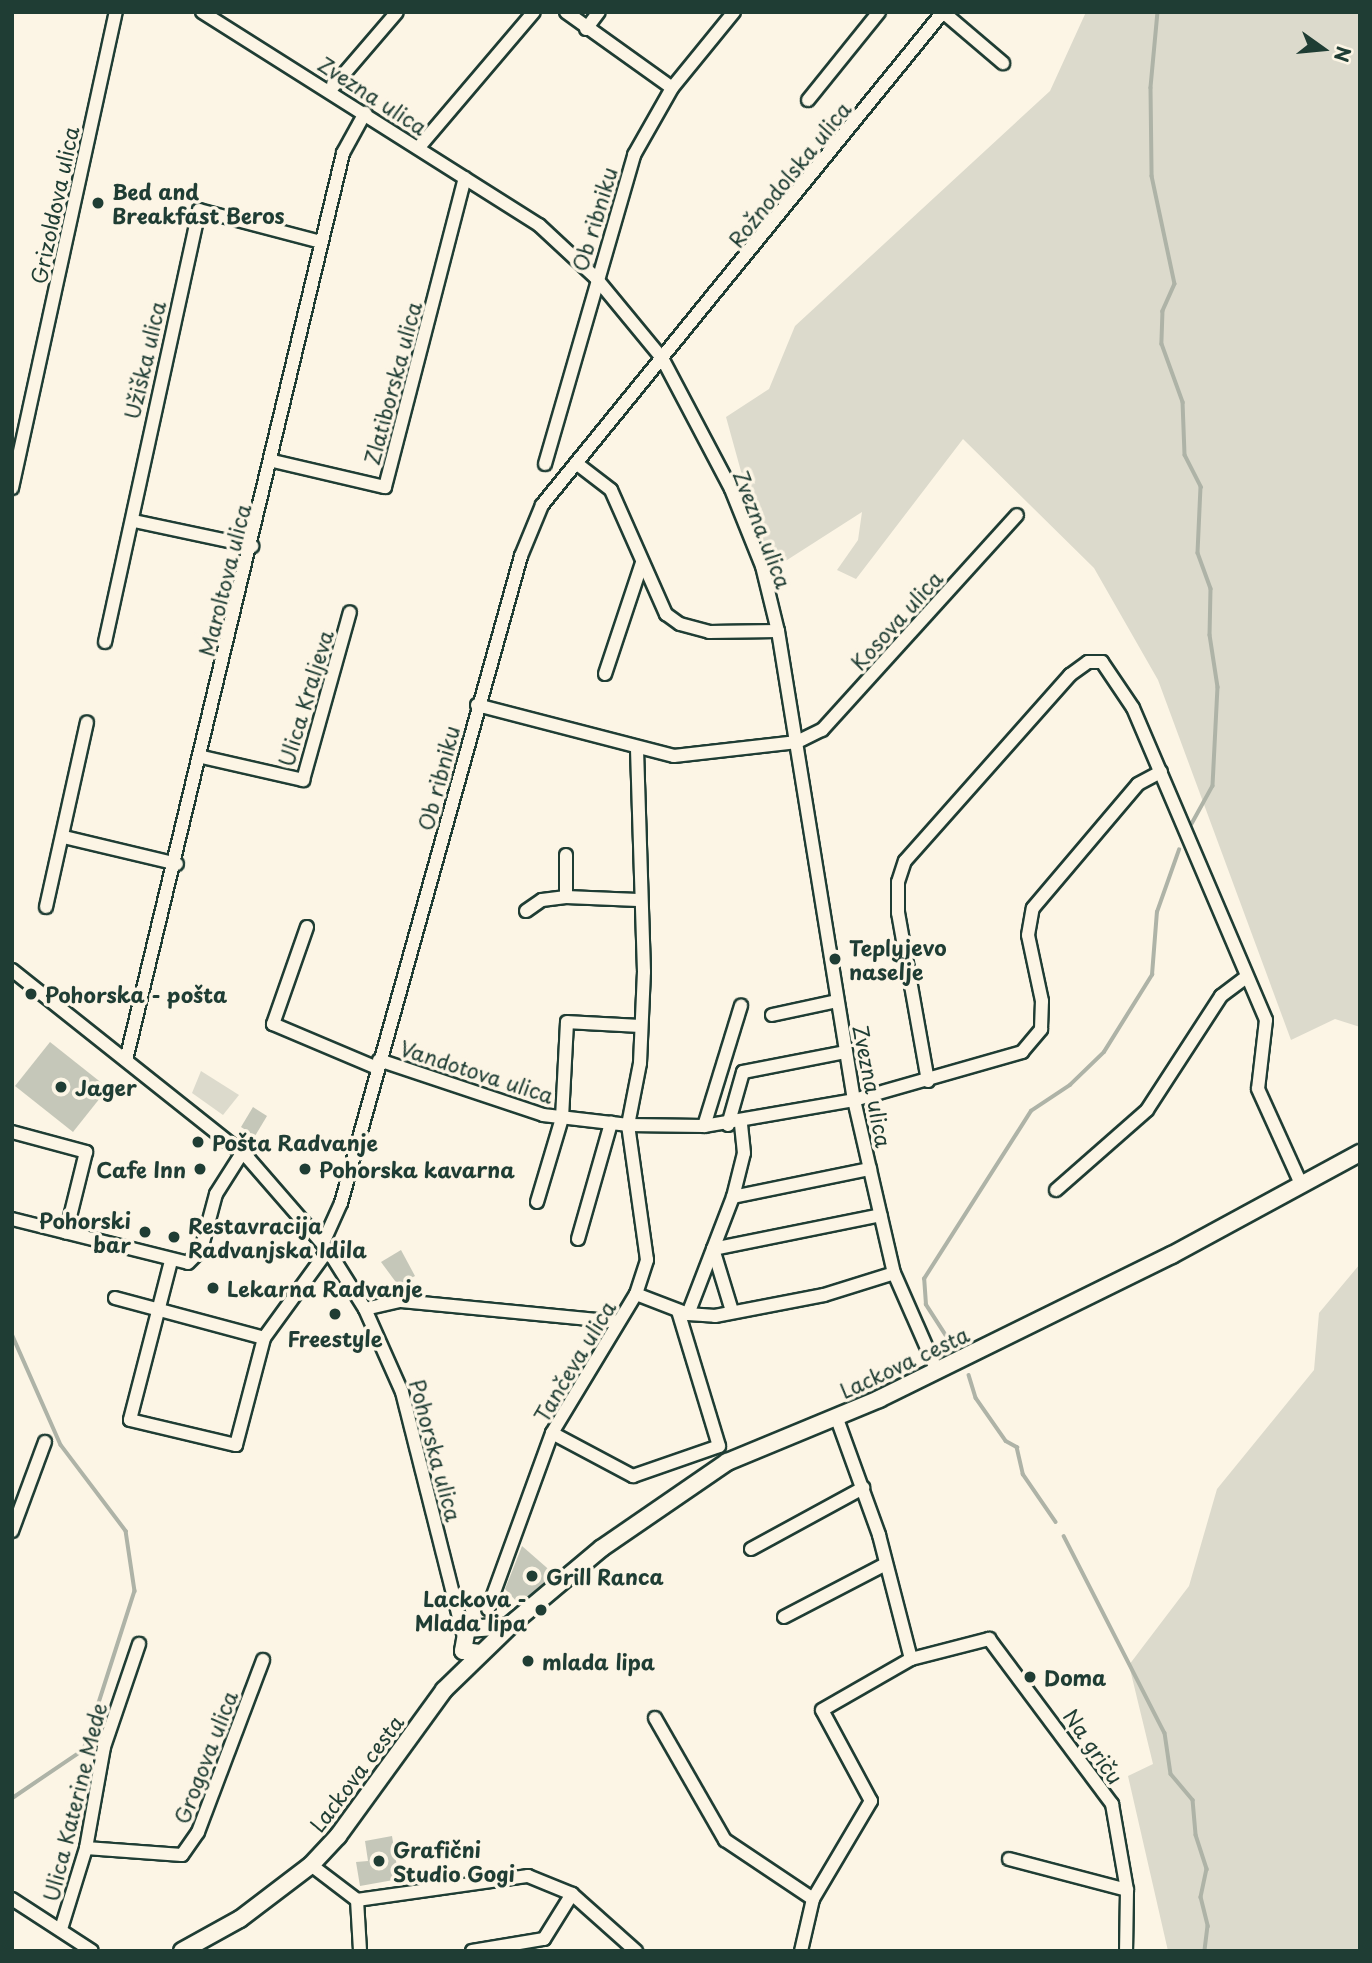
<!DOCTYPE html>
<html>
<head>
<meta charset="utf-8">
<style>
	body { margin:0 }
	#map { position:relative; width:1372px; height:1963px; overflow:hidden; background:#fcf5e5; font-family:"Playpen Sans",sans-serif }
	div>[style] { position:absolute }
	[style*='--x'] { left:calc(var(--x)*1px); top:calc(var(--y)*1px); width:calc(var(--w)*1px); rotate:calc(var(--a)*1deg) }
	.green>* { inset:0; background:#dcdacc }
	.stream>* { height:3.5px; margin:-1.75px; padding:0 1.75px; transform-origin:1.75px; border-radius:1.75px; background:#aeb3a7 }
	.building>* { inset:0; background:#c5c7b9 }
	.roads { filter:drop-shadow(2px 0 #1f3d34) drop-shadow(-2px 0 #1f3d34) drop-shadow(0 2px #1f3d34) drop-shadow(0 -2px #1f3d34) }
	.minor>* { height:12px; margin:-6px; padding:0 6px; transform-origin:6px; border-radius:6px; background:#fcf5e5 }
	.tertiary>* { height:16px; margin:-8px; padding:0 8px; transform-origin:8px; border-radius:8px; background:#fcf5e5 }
	.dots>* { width:19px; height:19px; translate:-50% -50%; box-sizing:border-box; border:4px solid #fcf5e5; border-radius:50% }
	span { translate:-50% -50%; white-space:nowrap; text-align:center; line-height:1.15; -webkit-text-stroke:7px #fcf5e5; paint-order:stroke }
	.street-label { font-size:21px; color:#1f3d34 }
	.poi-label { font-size:21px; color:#1f3d34; font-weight:700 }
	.left { translate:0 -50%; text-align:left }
	.right { translate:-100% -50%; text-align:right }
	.frame { position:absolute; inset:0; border:14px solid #1f3d34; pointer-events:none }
	.north { position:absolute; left:1288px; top:14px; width:70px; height:70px; -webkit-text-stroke:5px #fcf5e5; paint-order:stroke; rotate:105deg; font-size:19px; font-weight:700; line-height:28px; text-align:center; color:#1f3d34 }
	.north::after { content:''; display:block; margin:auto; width:24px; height:32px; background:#1f3d34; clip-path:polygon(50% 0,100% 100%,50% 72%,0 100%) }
</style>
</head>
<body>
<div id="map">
	<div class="green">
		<div style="clip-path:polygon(1086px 12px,1360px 12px,1360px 1027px,1335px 1019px,1291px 1040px,1158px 680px,1094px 568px,963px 439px,856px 579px,837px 570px,858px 540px,862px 512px,773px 569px,742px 475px,726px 417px,769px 389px,795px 326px,1050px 91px)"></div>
		<div style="clip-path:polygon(201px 1071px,239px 1095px,223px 1115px,192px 1093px)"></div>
		<div style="clip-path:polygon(1360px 1264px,1360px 1951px,1168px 1951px,1128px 1776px,1153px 1764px,1129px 1665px,1189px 1586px,1217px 1489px,1314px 1370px,1319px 1313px)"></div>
	</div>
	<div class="stream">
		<div style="--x:1158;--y:12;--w:76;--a:95.3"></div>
		<div style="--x:1151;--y:88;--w:88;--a:89.3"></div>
		<div style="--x:1152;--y:176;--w:110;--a:78"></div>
		<div style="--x:1175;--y:284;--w:30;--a:114"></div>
		<div style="--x:1163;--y:311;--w:33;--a:92"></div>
		<div style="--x:1162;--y:344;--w:62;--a:70.1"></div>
		<div style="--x:1183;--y:402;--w:53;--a:87.8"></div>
		<div style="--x:1185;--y:455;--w:36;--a:63"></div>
		<div style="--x:1201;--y:487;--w:66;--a:92.6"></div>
		<div style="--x:1198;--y:553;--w:38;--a:70"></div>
		<div style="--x:1211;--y:589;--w:46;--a:91.2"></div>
		<div style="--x:1210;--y:635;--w:53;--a:81.3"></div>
		<div style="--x:1218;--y:687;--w:99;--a:92.9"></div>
		<div style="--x:1213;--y:786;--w:43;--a:118.9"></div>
		<div style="--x:12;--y:1334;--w:121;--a:66.2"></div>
		<div style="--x:61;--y:1445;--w:108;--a:52.9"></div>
		<div style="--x:126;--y:1531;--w:61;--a:81.5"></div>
		<div style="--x:135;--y:1591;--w:167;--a:107.8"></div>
		<div style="--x:84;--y:1750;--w:87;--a:145.8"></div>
		<div style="--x:953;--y:1347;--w:50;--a:-122.7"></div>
		<div style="--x:926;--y:1305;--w:26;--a:-94"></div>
		<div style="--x:924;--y:1279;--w:199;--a:-57.5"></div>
		<div style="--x:1031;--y:1111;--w:47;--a:-33.7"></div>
		<div style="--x:1070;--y:1085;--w:47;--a:-44.1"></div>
		<div style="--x:1104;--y:1052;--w:91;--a:-58.1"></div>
		<div style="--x:1152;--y:975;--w:63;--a:-85.5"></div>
		<div style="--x:1157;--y:912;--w:66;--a:-70.5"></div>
		<div style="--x:969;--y:1375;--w:24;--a:73"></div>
		<div style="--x:976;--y:1398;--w:52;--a:55.1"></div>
		<div style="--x:1006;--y:1441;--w:13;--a:29"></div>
		<div style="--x:1017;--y:1447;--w:28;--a:77"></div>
		<div style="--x:1023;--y:1474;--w:58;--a:55.5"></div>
		<div style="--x:1064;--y:1536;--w:221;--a:62.9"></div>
		<div style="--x:1165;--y:1733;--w:41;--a:81.7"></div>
		<div style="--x:1171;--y:1774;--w:34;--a:50"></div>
		<div style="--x:1193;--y:1800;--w:35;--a:85"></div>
		<div style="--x:1196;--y:1835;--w:36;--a:72"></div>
		<div style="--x:1207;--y:1869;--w:29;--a:102"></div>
		<div style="--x:1201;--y:1897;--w:30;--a:76"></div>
		<div style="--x:1208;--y:1926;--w:25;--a:97"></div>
	</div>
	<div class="building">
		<div style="clip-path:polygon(50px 1042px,108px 1088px,73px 1132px,15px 1086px)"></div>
		<div style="clip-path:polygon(253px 1107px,267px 1116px,255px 1136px,241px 1127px)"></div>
		<div style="clip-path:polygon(401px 1250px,415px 1276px,398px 1285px,381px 1262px)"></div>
		<div style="clip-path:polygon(522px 1546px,554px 1574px,519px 1604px,505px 1589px)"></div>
		<div style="clip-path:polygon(392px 1836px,399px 1879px,360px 1886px,356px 1862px,368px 1861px,365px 1841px)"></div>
	</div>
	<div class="roads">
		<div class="minor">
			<div style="--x:202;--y:12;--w:399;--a:32.3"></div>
			<div style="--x:539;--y:225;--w:78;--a:42.9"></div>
			<div style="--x:596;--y:278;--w:104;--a:50.5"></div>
			<div style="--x:662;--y:358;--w:148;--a:62.2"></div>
			<div style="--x:731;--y:489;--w:83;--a:68.1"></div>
			<div style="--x:762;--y:566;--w:67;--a:76.2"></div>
			<div style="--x:778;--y:631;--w:475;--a:80.8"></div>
			<div style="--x:854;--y:1100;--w:178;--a:77"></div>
			<div style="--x:894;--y:1273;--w:107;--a:66.3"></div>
			<div style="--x:566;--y:12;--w:130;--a:35.6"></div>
			<div style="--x:586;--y:29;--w:21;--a:-53"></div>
			<div style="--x:331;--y:89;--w:101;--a:-49.4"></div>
			<div style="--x:808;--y:100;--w:113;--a:-51.1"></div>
			<div style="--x:419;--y:147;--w:177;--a:-49.6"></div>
			<div style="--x:273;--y:461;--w:115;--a:13.1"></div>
			<div style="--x:385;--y:487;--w:319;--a:-75.5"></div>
			<div style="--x:576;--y:463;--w:44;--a:37.6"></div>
			<div style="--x:611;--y:490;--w:136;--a:66.1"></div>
			<div style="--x:666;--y:614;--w:17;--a:36"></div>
			<div style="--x:680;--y:624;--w:30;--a:15"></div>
			<div style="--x:709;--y:632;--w:69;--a:-0.8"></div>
			<div style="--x:545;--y:464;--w:322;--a:-73.9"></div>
			<div style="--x:634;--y:155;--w:77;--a:-60.4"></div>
			<div style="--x:672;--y:88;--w:98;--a:-50.8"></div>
			<div style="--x:12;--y:488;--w:487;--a:-77.7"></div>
			<div style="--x:134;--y:521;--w:121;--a:12"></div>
			<div style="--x:105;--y:642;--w:442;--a:-77.7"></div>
			<div style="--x:199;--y:210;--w:126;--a:14.7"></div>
			<div style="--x:605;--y:674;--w:117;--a:-71.6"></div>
			<div style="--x:477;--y:705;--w:203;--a:14.5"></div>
			<div style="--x:674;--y:756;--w:124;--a:-6.5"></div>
			<div style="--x:797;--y:742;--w:28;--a:-26"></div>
			<div style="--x:822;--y:730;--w:290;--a:-47.8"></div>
			<div style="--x:202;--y:757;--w:104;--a:12.8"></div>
			<div style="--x:303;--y:780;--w:174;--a:-74.4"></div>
			<div style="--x:64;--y:837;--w:116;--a:13.4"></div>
			<div style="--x:566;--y:897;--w:42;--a:-90"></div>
			<div style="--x:46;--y:907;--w:189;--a:-77.5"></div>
			<div style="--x:526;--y:911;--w:19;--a:-35"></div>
			<div style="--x:542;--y:900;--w:24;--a:-7"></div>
			<div style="--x:566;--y:897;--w:72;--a:2.4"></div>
			<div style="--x:307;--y:927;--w:103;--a:109.3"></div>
			<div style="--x:273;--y:1024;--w:113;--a:22.9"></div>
			<div style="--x:12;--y:970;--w:302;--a:38.5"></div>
			<div style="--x:248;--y:1158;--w:122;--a:49"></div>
			<div style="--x:328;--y:1250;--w:70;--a:57.9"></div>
			<div style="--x:365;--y:1309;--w:91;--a:66"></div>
			<div style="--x:402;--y:1392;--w:249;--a:75.8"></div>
			<div style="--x:772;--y:1015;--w:66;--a:-12.2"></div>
			<div style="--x:126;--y:1060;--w:933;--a:-76.54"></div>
			<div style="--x:343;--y:153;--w:46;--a:-61.2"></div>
			<div style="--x:379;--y:1060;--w:173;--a:18.5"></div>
			<div style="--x:543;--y:1115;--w:86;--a:6.7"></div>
			<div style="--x:628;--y:1125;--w:76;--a:0.8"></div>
			<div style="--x:704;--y:1126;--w:152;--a:-9.8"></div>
			<div style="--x:854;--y:1100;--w:175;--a:-15.9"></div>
			<div style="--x:1022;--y:1052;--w:30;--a:-50"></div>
			<div style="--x:1041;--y:1029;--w:28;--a:-88"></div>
			<div style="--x:1042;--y:1001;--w:67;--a:-102"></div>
			<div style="--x:1028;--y:935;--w:27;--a:-80"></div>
			<div style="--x:1033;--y:908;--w:162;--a:-49.7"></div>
			<div style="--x:1138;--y:784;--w:26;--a:-28"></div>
			<div style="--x:928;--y:1081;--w:171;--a:-100.1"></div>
			<div style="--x:898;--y:913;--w:31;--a:-90"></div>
			<div style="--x:898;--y:882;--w:22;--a:-72"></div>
			<div style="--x:905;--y:861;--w:249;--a:-48.4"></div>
			<div style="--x:1070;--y:675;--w:22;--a:-36"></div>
			<div style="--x:1088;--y:662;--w:14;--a:0"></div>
			<div style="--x:1102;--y:662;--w:55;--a:56"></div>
			<div style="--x:1133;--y:708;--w:339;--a:66.9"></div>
			<div style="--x:1266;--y:1020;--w:69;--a:96.6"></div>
			<div style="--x:1258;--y:1089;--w:104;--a:65.6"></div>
			<div style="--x:728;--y:1125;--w:55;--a:-74.2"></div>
			<div style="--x:743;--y:1072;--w:105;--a:-11"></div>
			<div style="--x:704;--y:1126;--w:126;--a:-72.9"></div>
			<div style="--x:12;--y:1132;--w:77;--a:15.1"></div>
			<div style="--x:86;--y:1152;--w:83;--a:103.9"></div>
			<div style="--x:1056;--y:1190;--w:121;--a:-41.3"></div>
			<div style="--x:1147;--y:1110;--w:136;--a:-57"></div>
			<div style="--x:1221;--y:996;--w:31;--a:-37"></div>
			<div style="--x:733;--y:1197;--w:140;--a:-11.6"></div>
			<div style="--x:537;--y:1202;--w:88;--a:-73.4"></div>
			<div style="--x:562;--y:1118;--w:96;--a:-87"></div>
			<div style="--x:567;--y:1022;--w:72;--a:3.2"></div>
			<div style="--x:12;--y:1219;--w:181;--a:14"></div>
			<div style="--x:188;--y:1263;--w:18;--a:-45"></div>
			<div style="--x:201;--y:1250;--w:58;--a:-75"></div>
			<div style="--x:216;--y:1194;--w:49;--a:-57.6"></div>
			<div style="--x:578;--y:1239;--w:121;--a:-74.1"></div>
			<div style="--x:323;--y:1243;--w:44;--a:-65.8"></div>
			<div style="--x:341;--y:1203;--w:672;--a:-74.45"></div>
			<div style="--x:521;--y:556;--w:55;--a:-67.6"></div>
			<div style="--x:542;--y:505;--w:635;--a:-50.88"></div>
			<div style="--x:943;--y:12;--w:79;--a:40.4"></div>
			<div style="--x:171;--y:1261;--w:164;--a:104.5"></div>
			<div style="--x:130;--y:1420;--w:109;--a:13.3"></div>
			<div style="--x:236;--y:1445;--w:111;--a:-75.3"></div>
			<div style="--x:264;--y:1338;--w:109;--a:-54"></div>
			<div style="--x:636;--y:1294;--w:56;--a:21"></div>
			<div style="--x:688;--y:1314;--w:27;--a:4"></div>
			<div style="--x:715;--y:1316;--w:111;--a:-10.9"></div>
			<div style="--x:824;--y:1295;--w:73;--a:-17.4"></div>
			<div style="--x:115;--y:1298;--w:154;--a:15"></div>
			<div style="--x:365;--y:1309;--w:37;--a:-13"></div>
			<div style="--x:401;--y:1301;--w:218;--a:5.5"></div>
			<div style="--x:732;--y:1311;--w:65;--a:-107"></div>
			<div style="--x:713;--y:1249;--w:171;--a:-11.4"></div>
			<div style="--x:688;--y:1314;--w:125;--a:-69"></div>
			<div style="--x:733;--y:1197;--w:45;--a:-76"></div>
			<div style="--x:744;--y:1153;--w:30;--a:-96"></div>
			<div style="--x:836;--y:1416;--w:127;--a:70.1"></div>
			<div style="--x:879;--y:1535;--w:128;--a:75.5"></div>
			<div style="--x:911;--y:1659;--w:81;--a:-14.4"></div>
			<div style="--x:989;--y:1639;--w:206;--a:53.3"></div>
			<div style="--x:1112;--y:1804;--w:87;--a:80.1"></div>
			<div style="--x:1127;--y:1890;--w:61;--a:90.9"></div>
			<div style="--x:552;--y:1433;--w:92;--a:28"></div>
			<div style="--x:633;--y:1476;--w:91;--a:-19.2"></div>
			<div style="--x:719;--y:1446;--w:141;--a:-106.9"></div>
			<div style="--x:12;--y:1531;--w:95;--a:-69.7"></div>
			<div style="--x:751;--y:1549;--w:128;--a:-28.6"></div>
			<div style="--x:488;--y:1609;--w:187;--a:-70"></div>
			<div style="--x:552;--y:1433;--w:162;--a:-58.9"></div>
			<div style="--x:636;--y:1294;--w:36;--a:-72"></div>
			<div style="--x:647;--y:1260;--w:136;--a:-98"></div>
			<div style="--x:628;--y:1125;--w:63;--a:-79"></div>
			<div style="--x:640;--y:1063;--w:91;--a:-87.5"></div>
			<div style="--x:644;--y:972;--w:223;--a:-91.8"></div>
			<div style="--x:784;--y:1617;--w:115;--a:-27.5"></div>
			<div style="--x:655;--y:1718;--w:141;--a:60.2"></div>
			<div style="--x:725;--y:1840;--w:106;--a:33.8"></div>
			<div style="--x:86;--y:1848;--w:96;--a:4.2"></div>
			<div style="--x:182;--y:1855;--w:28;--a:-55"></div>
			<div style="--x:198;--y:1832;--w:184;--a:-69.3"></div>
			<div style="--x:1009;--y:1859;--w:122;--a:14.7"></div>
			<div style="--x:311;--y:1865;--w:58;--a:37.3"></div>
			<div style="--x:357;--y:1900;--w:173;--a:-8"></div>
			<div style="--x:528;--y:1876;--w:48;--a:22.2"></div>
			<div style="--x:572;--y:1894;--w:86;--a:41.7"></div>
			<div style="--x:12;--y:1899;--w:95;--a:33"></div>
			<div style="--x:357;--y:1900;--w:51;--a:86.6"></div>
			<div style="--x:61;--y:1929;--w:85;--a:-72.8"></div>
			<div style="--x:86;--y:1848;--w:103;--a:-79.9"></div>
			<div style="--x:104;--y:1747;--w:109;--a:-71.2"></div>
			<div style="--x:472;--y:1951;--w:73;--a:-9.5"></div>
			<div style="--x:544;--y:1939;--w:53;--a:-58.1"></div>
			<div style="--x:801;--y:1951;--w:53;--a:-77"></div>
			<div style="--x:813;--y:1899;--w:114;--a:-59.4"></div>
			<div style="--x:871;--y:1801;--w:103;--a:-118.3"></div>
			<div style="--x:822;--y:1710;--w:103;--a:-29.8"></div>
		</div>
		<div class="tertiary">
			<div style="--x:480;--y:1653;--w:17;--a:-173"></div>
			<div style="--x:463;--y:1651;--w:22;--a:-80"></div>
			<div style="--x:467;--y:1629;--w:42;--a:-4.1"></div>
			<div style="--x:509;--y:1626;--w:121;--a:-40"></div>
			<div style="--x:602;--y:1548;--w:152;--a:-34.5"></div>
			<div style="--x:727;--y:1462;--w:165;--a:-22.5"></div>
			<div style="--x:879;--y:1399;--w:326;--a:-26.2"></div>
			<div style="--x:1172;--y:1255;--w:214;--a:-28.5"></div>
			<div style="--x:182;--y:1951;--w:66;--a:-28.9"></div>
			<div style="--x:240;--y:1919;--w:89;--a:-37.3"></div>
			<div style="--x:311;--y:1865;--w:40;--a:-47"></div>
			<div style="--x:338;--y:1836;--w:180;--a:-54"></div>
			<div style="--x:444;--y:1690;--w:91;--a:-44.1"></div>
		</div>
	</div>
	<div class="dots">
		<div style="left:98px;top:203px;background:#1f3d34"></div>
		<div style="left:835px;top:959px;background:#1f3d34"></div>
		<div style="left:31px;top:994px;background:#1f3d34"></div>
		<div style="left:61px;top:1087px;background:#1f3d34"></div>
		<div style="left:198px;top:1142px;background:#1f3d34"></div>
		<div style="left:200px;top:1169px;background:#1f3d34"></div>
		<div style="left:305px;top:1169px;background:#1f3d34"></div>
		<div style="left:145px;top:1232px;background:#1f3d34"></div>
		<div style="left:174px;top:1237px;background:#1f3d34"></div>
		<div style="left:213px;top:1288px;background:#1f3d34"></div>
		<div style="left:335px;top:1314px;background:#1f3d34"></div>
		<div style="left:532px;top:1576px;background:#1f3d34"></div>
		<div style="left:541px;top:1610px;background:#1f3d34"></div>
		<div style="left:528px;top:1661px;background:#1f3d34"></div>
		<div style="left:1030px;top:1677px;background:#1f3d34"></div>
		<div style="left:379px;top:1861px;background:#1f3d34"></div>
	</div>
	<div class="street-label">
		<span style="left:373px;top:95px;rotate:33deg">Zvezna ulica</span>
		<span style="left:789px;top:174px;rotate:-51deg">Rožnodolska ulica</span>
		<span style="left:54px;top:205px;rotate:-78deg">Grizoldova ulica</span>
		<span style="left:594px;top:219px;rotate:-73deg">Ob ribniku</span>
		<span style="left:144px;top:360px;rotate:-77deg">Užiška ulica</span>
		<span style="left:392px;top:383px;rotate:-75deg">Zlatiborska ulica</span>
		<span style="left:763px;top:529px;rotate:69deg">Zvezna ulica</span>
		<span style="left:224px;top:580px;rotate:-76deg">Maroltova ulica</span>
		<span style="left:896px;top:620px;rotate:-48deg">Kosova ulica</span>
		<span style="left:305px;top:698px;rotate:-73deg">Ulica Kraljeva</span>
		<span style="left:438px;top:778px;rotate:-75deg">Ob ribniku</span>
		<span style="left:477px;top:1071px;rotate:18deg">Vandotova ulica</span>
		<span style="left:873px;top:1086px;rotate:79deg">Zvezna ulica</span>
		<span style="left:574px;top:1361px;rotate:-59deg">Tančeva ulica</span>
		<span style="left:904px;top:1362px;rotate:-25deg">Lackova cesta</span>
		<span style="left:436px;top:1450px;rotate:75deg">Pohorska ulica</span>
		<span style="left:1094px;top:1746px;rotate:55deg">Na griču</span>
		<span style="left:205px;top:1757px;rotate:-69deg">Grogova ulica</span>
		<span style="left:356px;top:1773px;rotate:-53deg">Lackova cesta</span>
		<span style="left:74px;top:1802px;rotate:-76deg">Ulica Katerine Mede</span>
	</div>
	<div class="poi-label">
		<span class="left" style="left:112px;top:203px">Bed and<br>Breakfast Beros</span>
		<span class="left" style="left:849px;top:959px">Teplyjevo<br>naselje</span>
		<span class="left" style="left:45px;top:994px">Pohorska - pošta</span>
		<span class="left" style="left:75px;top:1087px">Jager</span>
		<span class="left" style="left:212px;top:1142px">Pošta Radvanje</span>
		<span class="right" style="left:186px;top:1169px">Cafe Inn</span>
		<span class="left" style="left:319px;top:1169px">Pohorska kavarna</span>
		<span class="right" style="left:131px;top:1232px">Pohorski<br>bar</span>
		<span class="left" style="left:188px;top:1237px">Restavracija<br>Radvanjska Idila</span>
		<span class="left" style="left:227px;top:1288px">Lekarna Radvanje</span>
		<span style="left:335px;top:1338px">Freestyle</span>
		<span class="left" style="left:546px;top:1576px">Grill Ranca</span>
		<span class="right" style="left:527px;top:1610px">Lackova -<br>Mlada lipa</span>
		<span class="left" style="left:542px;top:1661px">mlada lipa</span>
		<span class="left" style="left:1044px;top:1677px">Doma</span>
		<span class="left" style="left:393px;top:1861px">Grafični<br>Studio Gogi</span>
	</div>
	<div class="frame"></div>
	<div class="north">N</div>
</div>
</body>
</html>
